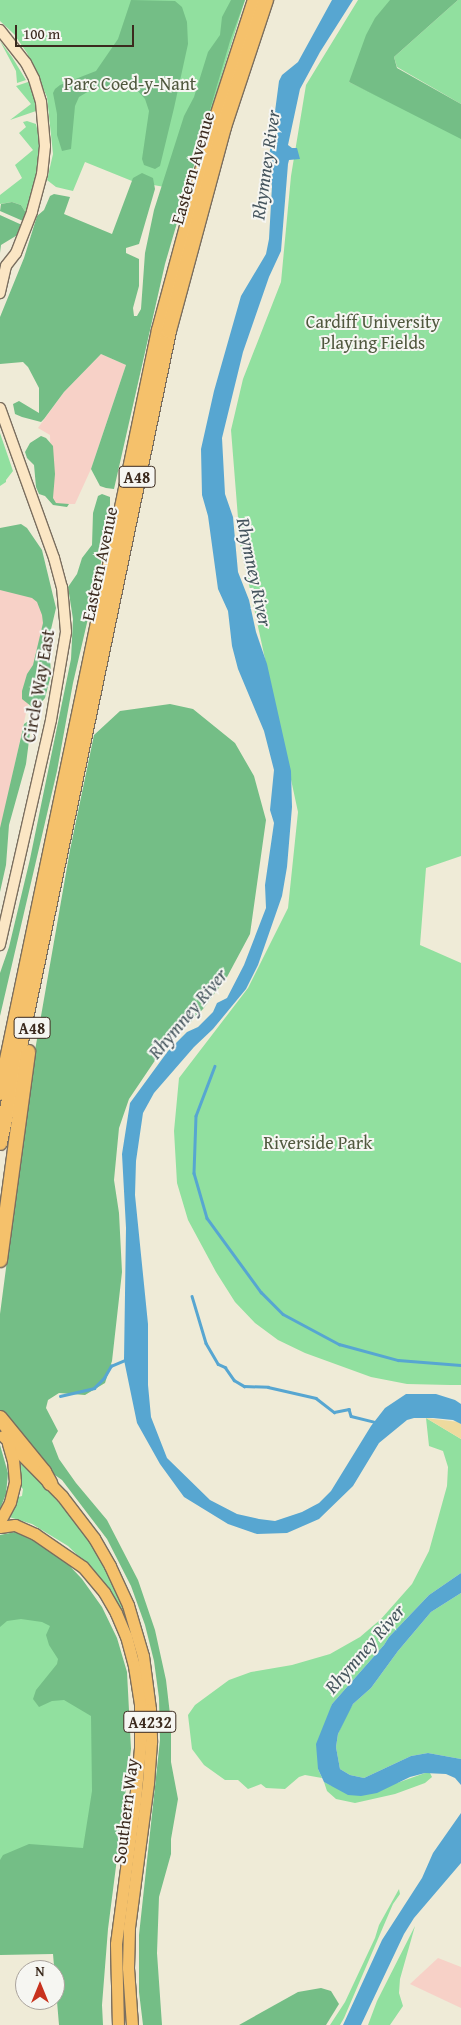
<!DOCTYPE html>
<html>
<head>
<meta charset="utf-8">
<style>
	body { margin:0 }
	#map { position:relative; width:461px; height:2025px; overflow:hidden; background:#efebd7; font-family:"Gentium Book Plus",serif }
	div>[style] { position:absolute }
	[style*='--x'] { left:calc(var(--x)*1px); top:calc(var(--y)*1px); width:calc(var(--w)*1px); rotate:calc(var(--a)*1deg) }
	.built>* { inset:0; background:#f7d1c7 }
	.green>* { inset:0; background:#91e09f }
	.forest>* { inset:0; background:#74be86 }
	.sand>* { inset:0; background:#eeda9e }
	.water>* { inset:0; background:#57a6d1 }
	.stream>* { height:2.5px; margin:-1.25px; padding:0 1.25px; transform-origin:1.25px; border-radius:1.25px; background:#57a6d1 }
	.roads { filter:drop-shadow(1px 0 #7a6e5f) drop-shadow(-1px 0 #7a6e5f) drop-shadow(0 1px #7a6e5f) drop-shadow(0 -1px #7a6e5f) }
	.secondary>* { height:10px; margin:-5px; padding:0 5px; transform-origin:5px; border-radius:5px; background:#fbe6c4 }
	.primary>* { height:11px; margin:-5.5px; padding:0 5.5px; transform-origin:5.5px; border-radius:5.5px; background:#f5c16b }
	.highway>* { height:14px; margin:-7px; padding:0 7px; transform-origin:7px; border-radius:7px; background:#f5c16b }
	span { translate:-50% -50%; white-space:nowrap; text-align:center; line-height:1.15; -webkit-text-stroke:4px #f6f6f2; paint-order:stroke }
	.shield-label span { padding:1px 4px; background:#f6f6f2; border:1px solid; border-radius:4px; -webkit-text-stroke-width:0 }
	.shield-label { font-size:16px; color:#3b2a1e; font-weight:700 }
	.park-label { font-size:18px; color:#50583e }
	.street-label { font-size:18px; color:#3b2a1e }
	.water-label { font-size:19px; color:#45555d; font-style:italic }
	.north { position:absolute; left:15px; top:1960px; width:50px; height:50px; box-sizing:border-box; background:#f6f6f2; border:1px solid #aba49d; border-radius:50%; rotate:0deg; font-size:14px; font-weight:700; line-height:20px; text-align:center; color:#3b2a1e }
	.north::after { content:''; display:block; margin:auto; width:18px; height:22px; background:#c8321e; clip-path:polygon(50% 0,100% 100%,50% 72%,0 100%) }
	.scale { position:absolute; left:15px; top:25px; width:119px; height:22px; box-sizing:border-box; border:2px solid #3b2a1e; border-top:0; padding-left:6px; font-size:15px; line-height:18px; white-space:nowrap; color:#3b2a1e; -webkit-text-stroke:4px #f6f6f2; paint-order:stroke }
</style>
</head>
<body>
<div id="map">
	<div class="built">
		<div style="clip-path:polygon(101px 354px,126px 365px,91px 469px,75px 504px,52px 504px,50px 435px,38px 428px,64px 392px)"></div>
		<div style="clip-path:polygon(0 585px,40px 595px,47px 616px,0 833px)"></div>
		<div style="clip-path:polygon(438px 1958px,461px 1967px,461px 2008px,410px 1984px)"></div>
	</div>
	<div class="green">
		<div style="clip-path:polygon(0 0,245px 0,186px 191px,132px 181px,85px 162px,73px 191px,56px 187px,47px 180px,53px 154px,47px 97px,27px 53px,14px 34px,0 21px)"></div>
		<div style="clip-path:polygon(358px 0,418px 0,349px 82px,461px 136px,461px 856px,426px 868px,420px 945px,461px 963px,461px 1385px,450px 1385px,407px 1384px,371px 1377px,305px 1353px,278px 1340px,255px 1323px,235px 1302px,216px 1272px,188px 1220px,177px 1183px,174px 1131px,179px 1078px,248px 988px,288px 908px,298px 812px,240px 543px,231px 430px,243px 379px,281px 282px,291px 176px,306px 85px)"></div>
		<div style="clip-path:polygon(458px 0,461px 0,461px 104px,397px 67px,394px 57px)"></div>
		<div style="clip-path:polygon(0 41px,12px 57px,26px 80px,17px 83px,16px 71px)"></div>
		<div style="clip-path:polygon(28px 82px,31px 83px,35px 96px,36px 111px,10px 120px,31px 104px,16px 86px)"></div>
		<div style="clip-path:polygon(27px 121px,36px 124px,40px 141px,39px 163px,26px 213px,21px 205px,12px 202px,0 204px,0 195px,22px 178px,15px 165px,33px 150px,19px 133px,26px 127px,23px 122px)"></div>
		<div style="clip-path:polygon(0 433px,13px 471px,6px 480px,6px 482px,0 486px)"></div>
		<div style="clip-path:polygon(426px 1418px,461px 1439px,461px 1573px,429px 1595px,389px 1637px,384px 1645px,332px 1704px,318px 1769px,322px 1778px,305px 1775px,299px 1777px,285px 1789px,266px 1788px,261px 1784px,248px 1789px,238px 1780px,225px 1780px,204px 1765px,192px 1749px,188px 1715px,195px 1705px,229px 1680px,251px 1672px,292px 1665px,330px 1654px,360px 1637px,381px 1619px,412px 1584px,429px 1551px,447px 1486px,448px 1467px,443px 1451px,429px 1446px)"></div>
		<div style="clip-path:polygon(19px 1462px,45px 1487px,82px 1529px,106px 1567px,126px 1616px,123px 1616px,96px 1573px,68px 1546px,32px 1524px,9px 1517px,18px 1497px,22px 1496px,23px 1489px,20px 1486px)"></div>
		<div style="clip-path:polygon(0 1566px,120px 1687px,71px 1947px,0 1950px)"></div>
		<div style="clip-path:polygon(461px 1593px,461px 1759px,428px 1753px,411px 1756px,364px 1778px,350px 1775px,340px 1769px,336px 1747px,338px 1734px,346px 1715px,353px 1704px,371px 1688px,398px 1651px,431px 1612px)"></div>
		<div style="clip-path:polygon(425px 1773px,430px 1773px,432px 1777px,425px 1783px,395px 1794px,355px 1803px,336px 1799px,327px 1791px,324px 1782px,332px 1786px,397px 1783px)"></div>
		<div style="clip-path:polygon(399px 1889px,400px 1894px,393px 1904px,344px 2018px,340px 2025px,330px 2025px,345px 2002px,375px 1938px,379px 1925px)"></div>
		<div style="clip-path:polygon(415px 1926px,400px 1979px,399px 1993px,403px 2006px,390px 2025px,368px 2025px,377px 2001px)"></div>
	</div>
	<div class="forest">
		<div style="clip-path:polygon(131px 0,175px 1px,182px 7px,187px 22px,188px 44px,174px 108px,160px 166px,155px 169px,144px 165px,142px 159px,149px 111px,145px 99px,137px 90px,130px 88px,108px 86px,89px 91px,79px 97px,75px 106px,71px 149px,62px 151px,57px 135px,57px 114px,53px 93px,55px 89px,60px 85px,96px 71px,118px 39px)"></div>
		<div style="clip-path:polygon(231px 0,245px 0,230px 41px,165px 264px,114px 489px,106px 488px,100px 486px,91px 469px,126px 365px,101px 354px,64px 392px,44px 419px,41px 422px,22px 417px,15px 414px,13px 404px,19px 401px,39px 413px,39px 388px,28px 367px,23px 362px,0 364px,0 317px,24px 258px,37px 216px,44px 210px,50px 196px,54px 194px,70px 197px,64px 214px,112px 234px,133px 178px,142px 173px,153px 178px,155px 189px,139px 244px,126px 248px,126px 253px,139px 259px,139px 286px,133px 308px,134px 316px,137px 316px,141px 309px,145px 253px,154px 210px,184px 116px,194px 97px,208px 52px,220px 35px,222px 17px)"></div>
		<div style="clip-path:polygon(390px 0,458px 0,394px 57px,397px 68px,461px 104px,461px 139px,349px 82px,366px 35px,375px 18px)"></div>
		<div style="clip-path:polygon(12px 202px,21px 205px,26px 213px,23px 221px,0 211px,1px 204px)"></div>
		<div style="clip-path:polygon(0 215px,22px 225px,19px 234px,1px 245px,0 253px)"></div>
		<div style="clip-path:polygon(41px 436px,46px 438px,53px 446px,55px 474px,53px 498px,56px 503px,69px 504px,67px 507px,53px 505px,45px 496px,39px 494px,36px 487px,34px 465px,27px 458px,25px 452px,30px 443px)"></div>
		<div style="clip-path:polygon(102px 494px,110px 497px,110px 504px,106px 541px,73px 683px,57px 771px,0 1016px,0 973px,9px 947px,30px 859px,71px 659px,73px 619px,68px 587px,77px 574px,82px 558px,92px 545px,93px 513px,98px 496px)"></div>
		<div style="clip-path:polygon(21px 524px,27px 528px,42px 550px,56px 608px,49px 638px,51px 675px,45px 698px,39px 705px,32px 707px,22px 699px,22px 691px,27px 674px,33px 665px,43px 623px,42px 615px,37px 602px,32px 598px,0 590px,0 528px)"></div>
		<div style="clip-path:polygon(170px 704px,193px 709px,235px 743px,254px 776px,266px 820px,250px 934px,227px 977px,203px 1009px,158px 1056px,129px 1099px,119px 1128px,114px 1180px,119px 1213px,122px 1272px,112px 1361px,105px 1383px,85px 1395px,59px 1393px,48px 1400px,46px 1408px,58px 1431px,52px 1441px,59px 1459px,76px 1483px,107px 1520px,138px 1580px,155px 1630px,166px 1680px,171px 1723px,171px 1762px,178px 1799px,171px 1839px,171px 1854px,159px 1897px,157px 1953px,162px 2025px,143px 2025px,139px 1992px,139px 1935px,160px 1740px,159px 1698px,154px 1661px,145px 1625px,131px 1586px,107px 1539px,62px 1480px,45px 1468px,0 1413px,0 1314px,33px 1062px,70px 850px,94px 735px,120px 711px)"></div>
		<div style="clip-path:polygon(27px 722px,31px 725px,26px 764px,9px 825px,6px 865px,0 892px,0 828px,24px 724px)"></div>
		<div style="clip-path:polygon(0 1445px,8px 1473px,6px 1494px,0 1509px)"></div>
		<div style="clip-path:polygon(15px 1532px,36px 1542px,64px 1560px,82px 1579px,102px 1607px,117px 1638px,127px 1672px,131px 1749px,108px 1929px,102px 2005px,103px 2025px,59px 2025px,53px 1954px,0 1955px,0 1860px,3px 1855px,29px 1844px,83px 1848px,92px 1791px,91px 1716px,64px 1700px,52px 1701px,39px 1707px,33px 1699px,36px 1690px,57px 1664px,58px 1659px,49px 1645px,46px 1635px,50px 1626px,42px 1622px,21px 1619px,7px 1621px,0 1627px,0 1535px)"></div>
		<div style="clip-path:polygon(321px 1988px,331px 1991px,339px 2004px,326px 2025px,239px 2025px,298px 1992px)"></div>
	</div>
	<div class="sand">
		<div style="clip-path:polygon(426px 1418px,459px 1422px,461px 1424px,461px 1439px)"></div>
	</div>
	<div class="water">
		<div style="clip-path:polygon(332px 0,353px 0,320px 52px,300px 89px,288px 145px,292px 148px,297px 148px,300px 159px,289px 160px,288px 164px,281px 251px,269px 277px,243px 352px,222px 438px,225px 494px,233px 517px,238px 572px,249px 600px,256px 632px,267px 664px,291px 771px,292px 807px,287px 867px,282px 896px,258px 965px,246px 989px,213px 1029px,194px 1047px,154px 1093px,143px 1113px,136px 1161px,135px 1195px,148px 1324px,148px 1385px,151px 1417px,167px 1458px,210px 1500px,237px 1514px,259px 1519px,275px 1521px,302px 1512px,319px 1503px,331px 1491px,371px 1426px,385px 1408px,406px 1394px,436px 1394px,455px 1400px,461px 1404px,461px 1424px,453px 1420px,433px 1418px,414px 1418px,407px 1420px,379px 1443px,353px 1486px,319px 1519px,287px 1533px,257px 1534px,228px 1524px,184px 1497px,160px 1464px,137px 1423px,124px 1360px,126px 1228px,122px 1154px,130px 1103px,168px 1051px,187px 1032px,198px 1027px,213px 1012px,217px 1003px,227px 998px,244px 965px,266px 908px,265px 885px,274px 823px,270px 810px,274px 770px,264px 731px,238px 669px,232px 646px,228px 611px,218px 589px,208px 516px,202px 495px,201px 449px,214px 391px,241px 296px,266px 254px,269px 239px,272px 186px,268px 165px,279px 81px,282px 75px,298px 62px)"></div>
		<div style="clip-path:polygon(461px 1573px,461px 1593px,431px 1612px,398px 1651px,371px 1688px,353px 1704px,338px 1734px,336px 1747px,340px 1769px,350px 1775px,364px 1778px,411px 1756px,428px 1753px,461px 1759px,461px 1785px,455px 1778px,446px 1774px,425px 1773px,410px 1777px,377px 1793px,361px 1796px,348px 1795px,324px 1782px,318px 1769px,316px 1744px,332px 1704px,384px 1645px,389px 1637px,429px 1595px)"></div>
		<div style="clip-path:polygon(461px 1813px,461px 1863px,414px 1918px,404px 1934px,361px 2025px,343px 2025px,382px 1940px,422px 1878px,433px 1853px)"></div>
	</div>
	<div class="stream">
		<div style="--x:215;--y:1066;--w:53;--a:110.8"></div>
		<div style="--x:196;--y:1116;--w:57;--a:92"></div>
		<div style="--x:194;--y:1173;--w:47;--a:73.9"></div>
		<div style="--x:207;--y:1218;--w:92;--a:53.9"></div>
		<div style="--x:261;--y:1292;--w:31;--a:45"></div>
		<div style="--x:283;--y:1314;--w:64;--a:28.2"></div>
		<div style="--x:339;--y:1344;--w:61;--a:15.2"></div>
		<div style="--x:398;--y:1360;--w:63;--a:4.5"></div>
		<div style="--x:192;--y:1296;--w:49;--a:73.4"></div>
		<div style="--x:206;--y:1343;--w:24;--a:60"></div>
		<div style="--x:218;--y:1364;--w:8;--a:23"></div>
		<div style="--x:225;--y:1367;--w:16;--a:55"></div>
		<div style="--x:234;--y:1380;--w:12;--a:31"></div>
		<div style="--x:244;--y:1386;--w:24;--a:2"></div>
		<div style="--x:268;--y:1387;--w:49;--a:12.9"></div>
		<div style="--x:316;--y:1398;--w:23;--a:38"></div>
		<div style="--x:334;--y:1412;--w:15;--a:-11"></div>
		<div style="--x:349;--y:1409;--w:7;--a:74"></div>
		<div style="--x:351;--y:1416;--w:25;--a:14"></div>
		<div style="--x:60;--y:1396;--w:35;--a:-13"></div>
		<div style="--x:94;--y:1388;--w:14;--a:-45"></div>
		<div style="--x:104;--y:1378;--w:14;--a:-60"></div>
		<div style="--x:111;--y:1366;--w:15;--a:-23"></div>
	</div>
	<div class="roads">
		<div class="secondary">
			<div style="--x:0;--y:30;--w:42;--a:51.8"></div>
			<div style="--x:26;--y:63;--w:18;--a:63"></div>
			<div style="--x:34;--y:79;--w:24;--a:73"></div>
			<div style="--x:41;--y:102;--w:44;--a:84.8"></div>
			<div style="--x:45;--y:146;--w:28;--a:96"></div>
			<div style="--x:42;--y:174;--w:39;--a:105"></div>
			<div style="--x:32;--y:212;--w:44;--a:111.3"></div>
			<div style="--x:16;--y:253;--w:16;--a:128"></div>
			<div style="--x:6;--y:266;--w:28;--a:103"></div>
			<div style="--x:0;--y:408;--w:159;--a:70.2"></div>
			<div style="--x:54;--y:558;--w:30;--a:75"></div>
			<div style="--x:62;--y:587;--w:45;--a:84.9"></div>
			<div style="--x:66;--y:632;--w:89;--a:99.7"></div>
			<div style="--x:51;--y:720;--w:231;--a:102.8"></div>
		</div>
		<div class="primary">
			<div style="--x:3;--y:1436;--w:84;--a:45.5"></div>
			<div style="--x:62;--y:1496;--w:53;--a:52.7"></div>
			<div style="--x:94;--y:1538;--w:32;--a:60"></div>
			<div style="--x:110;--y:1566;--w:43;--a:65.2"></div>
			<div style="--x:128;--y:1605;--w:53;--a:73.6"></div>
			<div style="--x:143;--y:1656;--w:53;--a:82.5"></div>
			<div style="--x:150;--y:1709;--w:33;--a:88"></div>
			<div style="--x:151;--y:1742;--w:41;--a:94.2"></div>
			<div style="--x:148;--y:1783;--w:145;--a:97.5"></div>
			<div style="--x:129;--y:1927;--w:41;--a:91.4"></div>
			<div style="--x:128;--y:1968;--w:57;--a:86"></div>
			<div style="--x:0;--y:1521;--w:21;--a:-62"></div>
			<div style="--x:10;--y:1502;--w:21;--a:-76"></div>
			<div style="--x:15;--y:1482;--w:21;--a:-95"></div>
			<div style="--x:13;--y:1461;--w:18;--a:-106"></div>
			<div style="--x:0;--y:1527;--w:15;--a:-8"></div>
			<div style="--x:15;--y:1525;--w:22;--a:24"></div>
			<div style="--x:35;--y:1534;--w:58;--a:34.5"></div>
			<div style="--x:83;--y:1567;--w:33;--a:50"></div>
			<div style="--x:104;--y:1592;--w:24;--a:60"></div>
			<div style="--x:116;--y:1613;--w:25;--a:67"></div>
			<div style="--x:126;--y:1636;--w:31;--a:75"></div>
			<div style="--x:134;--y:1666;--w:39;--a:81"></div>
			<div style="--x:140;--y:1705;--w:43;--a:90"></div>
			<div style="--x:140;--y:1748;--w:53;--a:95.4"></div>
			<div style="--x:135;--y:1801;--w:144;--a:97.6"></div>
			<div style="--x:116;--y:1944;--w:81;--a:88.6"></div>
		</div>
		<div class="highway">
			<div style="--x:0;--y:1093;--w:779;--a:-78.23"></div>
			<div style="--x:159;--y:330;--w:211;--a:-74.9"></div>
			<div style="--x:214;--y:126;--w:133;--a:-72"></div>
			<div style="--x:0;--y:1143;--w:829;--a:-78.24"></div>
			<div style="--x:169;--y:331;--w:211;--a:-74.9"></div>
			<div style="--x:224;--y:127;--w:134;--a:-71.7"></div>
			<div style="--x:0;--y:1260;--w:210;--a:-82.3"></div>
			<div style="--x:0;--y:1418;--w:70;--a:50.8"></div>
			<div style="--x:44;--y:1472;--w:13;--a:61"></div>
		</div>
	</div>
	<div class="shield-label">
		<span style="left:137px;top:477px">A48</span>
		<span style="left:32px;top:1028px">A48</span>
		<span style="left:150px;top:1722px">A4232</span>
	</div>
	<div class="park-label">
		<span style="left:130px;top:84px">Parc Coed-y-Nant</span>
		<span style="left:373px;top:333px">Cardiff University<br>Playing Fields</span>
		<span style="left:318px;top:1143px">Riverside Park</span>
	</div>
	<div class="street-label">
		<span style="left:193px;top:168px;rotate:-74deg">Eastern Avenue</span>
		<span style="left:100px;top:564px;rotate:-78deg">Eastern Avenue</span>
		<span style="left:39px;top:686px;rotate:-80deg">Circle Way East</span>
		<span style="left:126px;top:1811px;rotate:-83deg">Southern Way</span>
	</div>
	<div class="water-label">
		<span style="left:266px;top:165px;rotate:-82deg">Rhymney River</span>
		<span style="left:254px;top:572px;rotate:78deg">Rhymney River</span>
		<span style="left:188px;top:1014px;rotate:-50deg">Rhymney River</span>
		<span style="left:365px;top:1649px;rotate:-49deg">Rhymney River</span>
	</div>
	<div class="north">N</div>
	<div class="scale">100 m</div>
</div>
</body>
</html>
